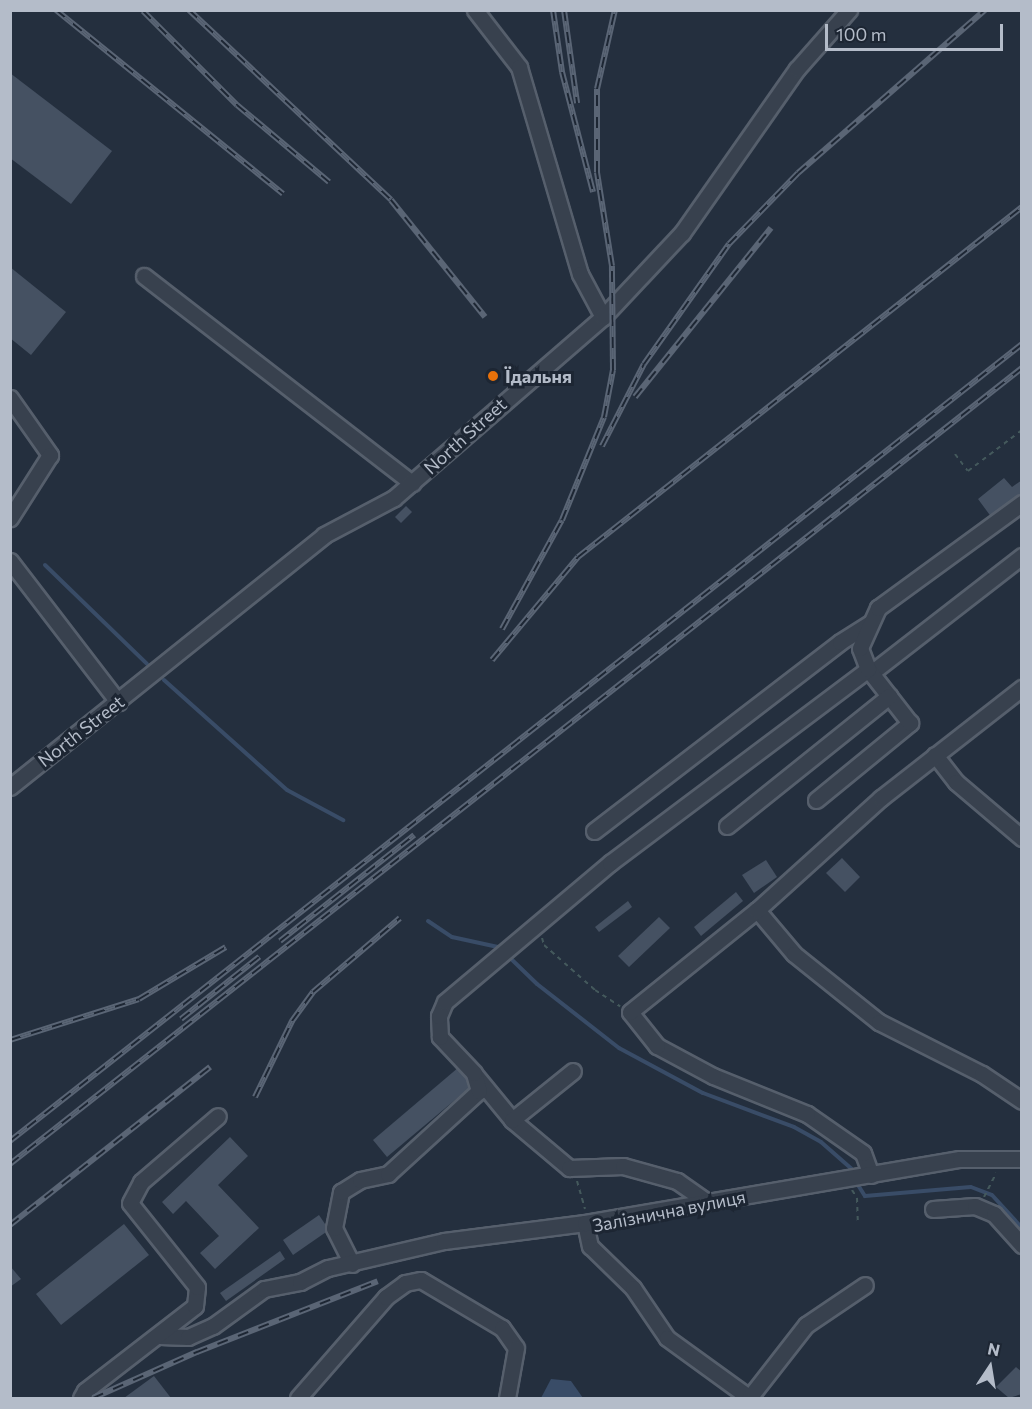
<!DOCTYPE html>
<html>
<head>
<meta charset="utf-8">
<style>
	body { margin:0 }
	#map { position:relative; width:1032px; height:1409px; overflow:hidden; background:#242f3e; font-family:Commissioner,sans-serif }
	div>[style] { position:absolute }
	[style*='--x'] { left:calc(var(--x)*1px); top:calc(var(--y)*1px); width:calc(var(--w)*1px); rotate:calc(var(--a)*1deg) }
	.water>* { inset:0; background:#394c67 }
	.stream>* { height:4px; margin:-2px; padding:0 2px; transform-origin:2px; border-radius:2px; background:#394c67 }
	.building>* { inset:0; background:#455162 }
	.path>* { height:2px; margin-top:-1px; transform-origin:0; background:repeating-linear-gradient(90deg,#44595c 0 4.5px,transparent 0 9px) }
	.roads { filter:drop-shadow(2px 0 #565f6c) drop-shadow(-2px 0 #565f6c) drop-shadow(0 2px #565f6c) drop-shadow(0 -2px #565f6c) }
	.minor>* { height:15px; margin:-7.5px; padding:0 7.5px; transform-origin:7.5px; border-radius:7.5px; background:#38414e }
	.rail>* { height:6px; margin-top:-3px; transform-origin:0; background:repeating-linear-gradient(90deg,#1d2633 0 11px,#5a6575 0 22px); box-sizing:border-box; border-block:2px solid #5a6575 }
	.dots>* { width:16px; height:16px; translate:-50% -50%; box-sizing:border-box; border:3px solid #1d2633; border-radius:50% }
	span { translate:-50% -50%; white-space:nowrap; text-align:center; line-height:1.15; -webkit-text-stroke:6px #1d2633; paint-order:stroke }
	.poi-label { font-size:18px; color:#b4bcc9; font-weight:700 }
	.left { translate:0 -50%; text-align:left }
	.street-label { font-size:18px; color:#b4bcc9 }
	.frame { position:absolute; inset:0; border:12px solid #b4bcc9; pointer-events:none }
	.north { position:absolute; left:960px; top:1337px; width:60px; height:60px; -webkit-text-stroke:4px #1d2633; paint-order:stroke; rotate:12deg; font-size:16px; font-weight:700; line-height:24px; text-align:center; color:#b4bcc9 }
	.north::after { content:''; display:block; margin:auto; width:21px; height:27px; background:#b4bcc9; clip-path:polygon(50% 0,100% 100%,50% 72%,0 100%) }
	.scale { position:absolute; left:825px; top:24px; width:178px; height:27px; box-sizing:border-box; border:3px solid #b4bcc9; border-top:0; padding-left:8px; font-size:18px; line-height:21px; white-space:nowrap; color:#b4bcc9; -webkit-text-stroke:4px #1d2633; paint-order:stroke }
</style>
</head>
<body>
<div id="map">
	<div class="water">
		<div style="clip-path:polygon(551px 1379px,571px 1381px,583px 1398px,541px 1398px)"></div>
	</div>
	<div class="stream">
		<div style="--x:45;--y:565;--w:142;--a:44.1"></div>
		<div style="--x:164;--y:680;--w:165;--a:41.8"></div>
		<div style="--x:287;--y:790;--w:64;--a:28.2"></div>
		<div style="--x:428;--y:921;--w:29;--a:34"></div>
		<div style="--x:452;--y:937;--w:47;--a:12.3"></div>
		<div style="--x:508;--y:956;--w:40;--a:44"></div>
		<div style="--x:537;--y:984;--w:104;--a:38"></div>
		<div style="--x:619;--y:1048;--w:95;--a:28.2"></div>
		<div style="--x:703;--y:1093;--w:97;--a:20.5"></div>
		<div style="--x:794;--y:1127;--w:31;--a:29"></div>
		<div style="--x:821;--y:1142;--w:44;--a:41.3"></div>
		<div style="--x:858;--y:1185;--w:13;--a:58"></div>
		<div style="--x:865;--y:1196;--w:106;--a:-4.9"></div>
		<div style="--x:971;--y:1187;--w:22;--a:21"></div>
		<div style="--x:992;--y:1195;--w:45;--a:47.7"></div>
	</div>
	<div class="building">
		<div style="clip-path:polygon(10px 73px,112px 151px,71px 204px,10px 158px)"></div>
		<div style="clip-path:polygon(10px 267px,66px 312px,31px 355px,10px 338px)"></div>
		<div style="clip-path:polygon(1004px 478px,1012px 487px,1022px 480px,1022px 495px,992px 518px,978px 499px)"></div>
		<div style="clip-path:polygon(406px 506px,412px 512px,401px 523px,395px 517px)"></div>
		<div style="clip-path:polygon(842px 858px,860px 877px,845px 892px,826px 873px)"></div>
		<div style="clip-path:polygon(766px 860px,777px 877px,754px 893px,742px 875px)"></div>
		<div style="clip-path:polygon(736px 892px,743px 901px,701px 936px,694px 927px)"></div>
		<div style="clip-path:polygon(628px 901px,632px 907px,599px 932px,595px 927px)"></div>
		<div style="clip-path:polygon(659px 917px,670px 928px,629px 967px,618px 956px)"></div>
		<div style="clip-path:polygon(459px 1067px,474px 1084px,387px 1157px,373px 1140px)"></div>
		<div style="clip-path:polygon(230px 1137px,248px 1156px,218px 1185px,259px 1228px,215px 1269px,200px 1253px,219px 1236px,186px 1201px,173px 1214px,162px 1202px)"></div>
		<div style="clip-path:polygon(319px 1215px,329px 1230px,293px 1255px,283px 1240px)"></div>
		<div style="clip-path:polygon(124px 1224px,149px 1255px,61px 1325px,36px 1294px)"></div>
		<div style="clip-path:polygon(280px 1251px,285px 1259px,226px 1301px,220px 1293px)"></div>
		<div style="clip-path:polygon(10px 1266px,21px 1279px,10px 1287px)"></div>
		<div style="clip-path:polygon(1016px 1367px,1022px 1372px,1022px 1394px,1009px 1398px,996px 1387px)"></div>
		<div style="clip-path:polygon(154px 1376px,171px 1398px,124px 1398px)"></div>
	</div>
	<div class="path">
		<div style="--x:955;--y:454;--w:21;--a:53"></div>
		<div style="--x:968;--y:471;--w:68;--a:-37.2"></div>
		<div style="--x:542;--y:938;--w:7;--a:74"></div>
		<div style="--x:544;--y:945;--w:68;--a:41.4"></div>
		<div style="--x:595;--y:990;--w:30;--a:33"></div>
		<div style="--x:577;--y:1181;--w:29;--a:74"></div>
		<div style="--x:852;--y:1190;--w:9;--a:58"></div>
		<div style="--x:857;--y:1198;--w:24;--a:88"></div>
		<div style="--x:984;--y:1197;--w:27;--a:-63"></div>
	</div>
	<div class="roads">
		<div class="minor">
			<div style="--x:475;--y:10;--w:72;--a:52.3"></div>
			<div style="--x:519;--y:67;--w:216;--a:73.6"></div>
			<div style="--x:580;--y:274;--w:49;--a:61.9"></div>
			<div style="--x:144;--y:276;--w:339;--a:37.7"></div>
			<div style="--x:10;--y:398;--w:70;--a:54.9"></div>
			<div style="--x:50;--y:455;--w:75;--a:122.4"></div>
			<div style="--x:10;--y:561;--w:178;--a:52.5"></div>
			<div style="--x:871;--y:673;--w:191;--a:-37.8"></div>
			<div style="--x:935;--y:755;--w:34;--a:52"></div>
			<div style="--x:956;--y:782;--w:87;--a:40.3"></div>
			<div style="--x:10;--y:787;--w:403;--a:-38.7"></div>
			<div style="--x:324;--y:535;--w:79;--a:-27.9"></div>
			<div style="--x:394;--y:498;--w:276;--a:-40.9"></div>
			<div style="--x:603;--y:317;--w:115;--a:-46.8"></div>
			<div style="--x:682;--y:233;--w:200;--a:-55"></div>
			<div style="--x:797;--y:69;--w:79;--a:-48.6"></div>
			<div style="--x:816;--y:800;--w:122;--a:-39.3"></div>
			<div style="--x:910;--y:723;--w:68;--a:-127.9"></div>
			<div style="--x:727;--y:826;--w:208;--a:-38.7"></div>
			<div style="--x:594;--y:831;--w:310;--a:-37.5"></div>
			<div style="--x:840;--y:642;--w:36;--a:-32"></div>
			<div style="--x:757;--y:910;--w:57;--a:49.9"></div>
			<div style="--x:794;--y:954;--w:109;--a:38.7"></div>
			<div style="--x:879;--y:1022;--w:115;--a:26.8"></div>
			<div style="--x:982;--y:1074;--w:48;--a:34"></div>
			<div style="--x:476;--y:1076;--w:57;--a:50.7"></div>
			<div style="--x:512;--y:1120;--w:75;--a:40.1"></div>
			<div style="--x:569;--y:1168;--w:54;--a:-2.1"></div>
			<div style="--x:623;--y:1166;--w:56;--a:15.5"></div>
			<div style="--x:677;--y:1181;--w:37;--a:35"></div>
			<div style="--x:512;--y:1120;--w:78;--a:-38.8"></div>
			<div style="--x:871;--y:1175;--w:23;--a:-110"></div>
			<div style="--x:863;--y:1153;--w:68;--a:-145.1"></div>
			<div style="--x:807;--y:1114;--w:101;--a:-158"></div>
			<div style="--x:713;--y:1076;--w:64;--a:-151.8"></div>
			<div style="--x:657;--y:1046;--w:43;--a:-128.5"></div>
			<div style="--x:630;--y:1012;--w:163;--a:-38.8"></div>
			<div style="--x:757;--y:910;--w:167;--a:-42.1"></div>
			<div style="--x:881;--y:798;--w:179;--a:-38"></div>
			<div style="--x:933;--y:1209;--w:42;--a:-4.1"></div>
			<div style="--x:975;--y:1206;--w:21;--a:23"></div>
			<div style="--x:994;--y:1214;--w:42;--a:47.9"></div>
			<div style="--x:585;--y:1223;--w:24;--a:78"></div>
			<div style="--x:590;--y:1246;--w:60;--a:44.3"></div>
			<div style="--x:633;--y:1288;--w:60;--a:55.8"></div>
			<div style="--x:667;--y:1338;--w:102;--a:35.9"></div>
			<div style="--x:352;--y:1264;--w:40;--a:-116.6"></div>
			<div style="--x:334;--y:1228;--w:37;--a:-79"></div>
			<div style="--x:341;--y:1192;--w:22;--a:-32"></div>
			<div style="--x:360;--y:1180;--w:29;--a:-12"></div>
			<div style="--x:388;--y:1174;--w:123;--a:-42.4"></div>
			<div style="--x:479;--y:1091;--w:19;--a:-106"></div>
			<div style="--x:474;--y:1073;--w:50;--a:-133.4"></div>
			<div style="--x:440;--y:1037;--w:21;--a:-93"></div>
			<div style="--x:439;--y:1016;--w:15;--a:-67"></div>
			<div style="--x:445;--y:1002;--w:216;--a:-40.1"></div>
			<div style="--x:610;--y:863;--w:323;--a:-36.9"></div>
			<div style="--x:868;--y:669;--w:22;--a:-111"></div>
			<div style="--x:860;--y:648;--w:44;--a:-65.8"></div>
			<div style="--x:878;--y:608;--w:178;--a:-36.1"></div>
			<div style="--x:160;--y:1336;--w:28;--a:2"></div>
			<div style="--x:188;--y:1337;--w:27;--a:-24"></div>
			<div style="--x:213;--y:1326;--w:63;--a:-36"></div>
			<div style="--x:264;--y:1289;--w:37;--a:-11"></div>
			<div style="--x:300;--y:1282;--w:31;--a:-27"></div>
			<div style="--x:328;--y:1268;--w:119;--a:-13.1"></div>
			<div style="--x:444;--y:1241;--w:142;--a:-7.3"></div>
			<div style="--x:585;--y:1223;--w:380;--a:-9.7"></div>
			<div style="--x:960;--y:1159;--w:62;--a:0"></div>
			<div style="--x:81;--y:1398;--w:8;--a:-60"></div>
			<div style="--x:85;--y:1391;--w:139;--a:-37.7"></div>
			<div style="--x:195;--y:1306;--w:19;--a:-84"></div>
			<div style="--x:197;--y:1287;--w:107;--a:-128.6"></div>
			<div style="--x:130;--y:1203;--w:24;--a:-62"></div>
			<div style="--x:141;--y:1182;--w:101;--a:-40.6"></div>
			<div style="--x:298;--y:1398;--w:134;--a:-48.9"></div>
			<div style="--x:386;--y:1297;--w:24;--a:-36"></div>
			<div style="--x:405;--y:1283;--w:16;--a:-11"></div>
			<div style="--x:421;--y:1280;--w:94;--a:30.7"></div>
			<div style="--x:502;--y:1328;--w:24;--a:55"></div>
			<div style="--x:516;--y:1348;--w:51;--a:100.2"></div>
			<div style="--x:749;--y:1398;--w:93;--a:-52"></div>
			<div style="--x:806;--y:1325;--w:71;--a:-34.1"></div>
		</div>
	</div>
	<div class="rail">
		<div style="--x:56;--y:10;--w:292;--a:39"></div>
		<div style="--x:189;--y:10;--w:277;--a:43.2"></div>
		<div style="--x:391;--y:200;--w:150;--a:51.2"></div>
		<div style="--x:553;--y:10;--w:63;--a:81.7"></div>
		<div style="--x:562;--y:72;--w:124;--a:75.5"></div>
		<div style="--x:564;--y:10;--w:94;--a:82"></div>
		<div style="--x:143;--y:11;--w:133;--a:45"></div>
		<div style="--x:237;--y:105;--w:120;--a:39.9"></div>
		<div style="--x:635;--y:397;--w:217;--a:-51.2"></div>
		<div style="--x:602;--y:446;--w:92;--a:-62.9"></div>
		<div style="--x:644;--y:364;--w:147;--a:-54.7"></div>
		<div style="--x:729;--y:244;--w:99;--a:-45.8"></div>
		<div style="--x:798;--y:173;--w:248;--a:-41.1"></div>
		<div style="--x:502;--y:629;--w:124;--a:-61.2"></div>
		<div style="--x:562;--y:520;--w:111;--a:-67.8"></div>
		<div style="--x:604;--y:417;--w:48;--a:-79.2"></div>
		<div style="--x:613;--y:370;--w:104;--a:-90.6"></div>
		<div style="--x:612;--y:266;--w:95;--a:-99.1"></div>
		<div style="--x:597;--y:172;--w:83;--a:-90"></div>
		<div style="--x:597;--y:89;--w:81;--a:-77.2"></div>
		<div style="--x:492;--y:660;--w:134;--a:-50.1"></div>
		<div style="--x:578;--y:557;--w:565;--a:-38.25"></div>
		<div style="--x:280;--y:941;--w:171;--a:-38.3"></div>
		<div style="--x:181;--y:1019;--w:100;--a:-38.5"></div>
		<div style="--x:10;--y:1040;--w:135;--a:-17.6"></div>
		<div style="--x:139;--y:999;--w:101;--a:-30.9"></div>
		<div style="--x:255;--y:1097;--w:85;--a:-64"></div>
		<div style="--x:292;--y:1021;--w:36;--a:-54"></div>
		<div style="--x:313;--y:992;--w:114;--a:-40.4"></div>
		<div style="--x:10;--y:1141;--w:1288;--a:-38.22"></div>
		<div style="--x:10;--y:1164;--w:1288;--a:-38.19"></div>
		<div style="--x:10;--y:1225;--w:255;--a:-38.3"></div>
		<div style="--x:93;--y:1398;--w:114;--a:-23.9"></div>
		<div style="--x:197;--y:1352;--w:194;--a:-21.4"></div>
	</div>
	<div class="dots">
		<div style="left:493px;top:376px;background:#e8710a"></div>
	</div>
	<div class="poi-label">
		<span class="left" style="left:505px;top:376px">Їдальня</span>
	</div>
	<div class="street-label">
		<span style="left:465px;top:436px;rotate:-42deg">North Street</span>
		<span style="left:81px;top:731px;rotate:-38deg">North Street</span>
		<span style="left:669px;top:1211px;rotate:-11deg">Залізнична вулиця</span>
	</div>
	<div class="frame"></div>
	<div class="north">N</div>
	<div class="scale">100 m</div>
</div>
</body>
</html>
